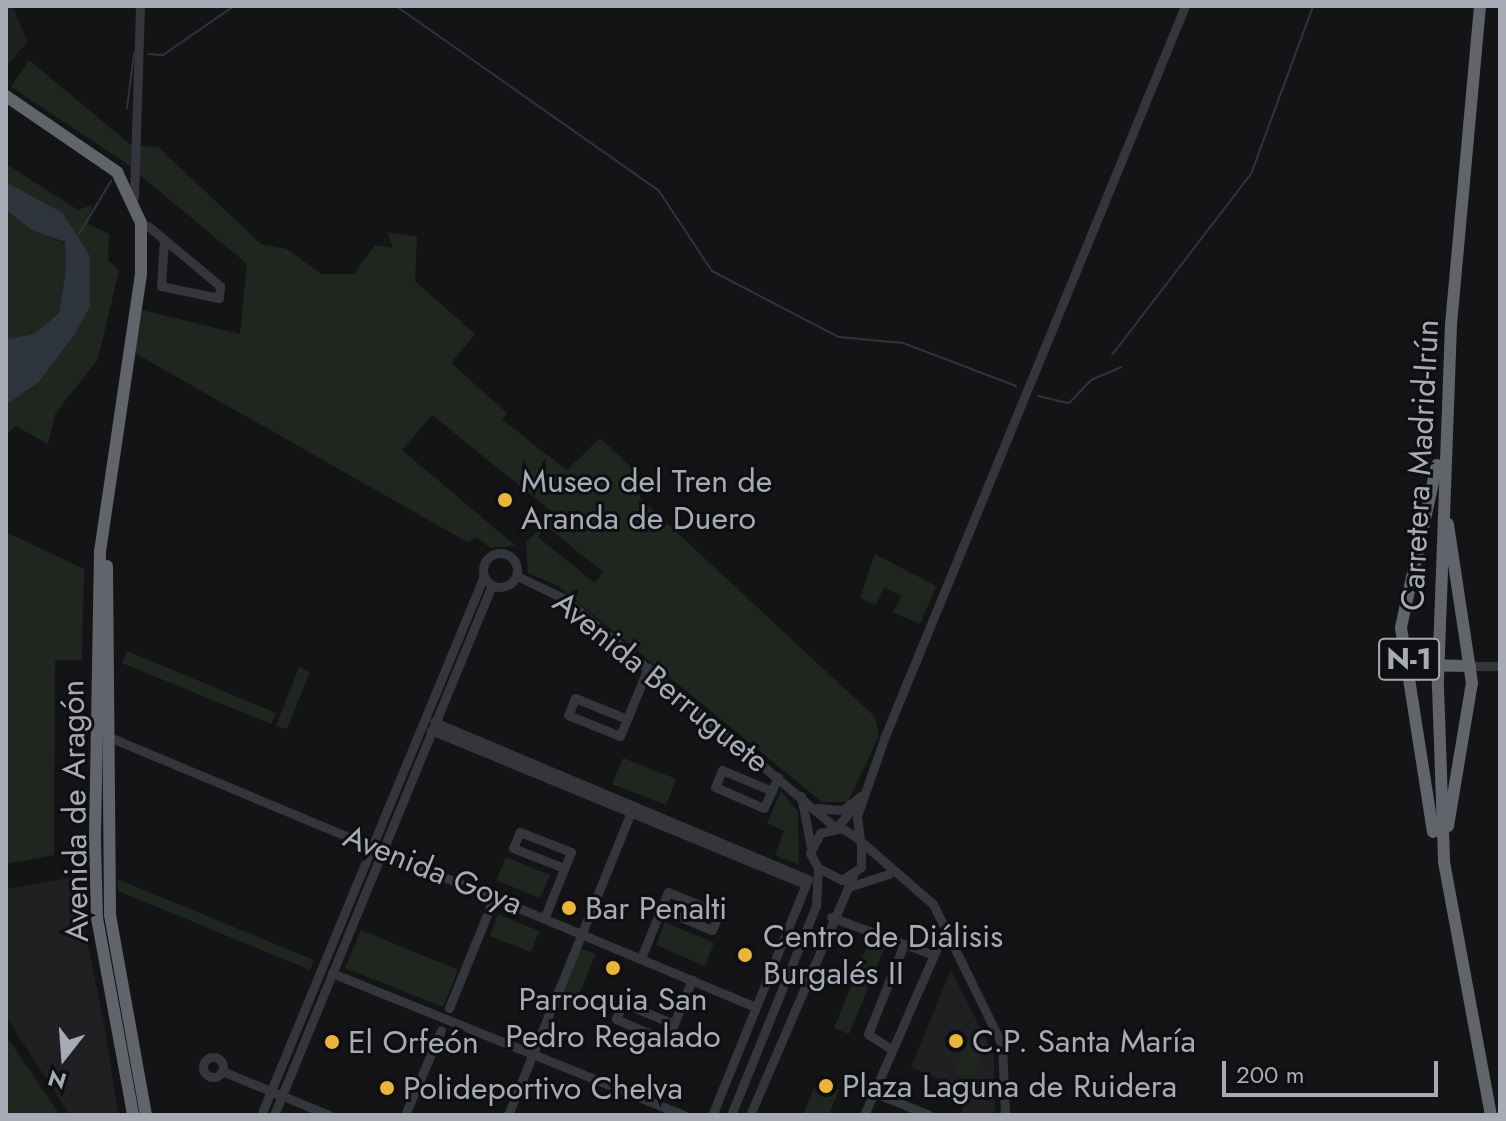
<!DOCTYPE html>
<html>
<head>
<meta charset="utf-8">
<style>
	body { margin:0 }
	#map { position:relative; width:1506px; height:1121px; overflow:hidden; background:#141416; font-family:Jost,sans-serif }
	div>[style] { position:absolute }
	[style*='--x'] { left:calc(var(--x)*1px); top:calc(var(--y)*1px); width:calc(var(--w)*1px); rotate:calc(var(--a)*1deg) }
	.built>* { inset:0; background:#202023 }
	.green>* { inset:0; background:#1f2620 }
	.water>* { inset:0; background:#2d343b }
	.stream>* { height:2px; margin:-1px; padding:0 1px; transform-origin:1px; border-radius:1px; background:#2d343b }
	.minor>* { height:9px; margin:-4.5px; padding:0 4.5px; transform-origin:4.5px; border-radius:4.5px; background:#35363b }
	.minor>.ring { margin:-4.5px; padding:0; box-sizing:content-box; background:none; border:9px solid #35363b; border-radius:50% }
	.highway>* { height:12px; margin:-6px; padding:0 6px; transform-origin:6px; border-radius:6px; background:#62646c }
	.dots>* { width:22px; height:22px; translate:-50% -50%; box-sizing:border-box; border:4px solid #0f0f11; border-radius:50% }
	span { translate:-50% -50%; white-space:nowrap; text-align:center; line-height:1.15; -webkit-text-stroke:6px #0f0f11; paint-order:stroke }
	.shield-label span { padding:2px 6px; background:#0f0f11; border:2px solid; border-radius:6px; -webkit-text-stroke-width:0 }
	.shield-label { font-size:30px; color:#a7abb6; font-weight:700 }
	.street-label { font-size:32px; color:#a7abb6 }
	.poi-label { font-size:32px; color:#a7abb6 }
	.left { translate:0 -50%; text-align:left }
	.frame { position:absolute; inset:0; border:8px solid #a7abb6; pointer-events:none }
	.north { position:absolute; left:24px; top:1017px; width:80px; height:80px; -webkit-text-stroke:6px #0f0f11; paint-order:stroke; rotate:197deg; font-size:22px; font-weight:700; line-height:32px; text-align:center; color:#a7abb6 }
	.north::after { content:''; display:block; margin:auto; width:28px; height:36px; background:#a7abb6; clip-path:polygon(50% 0,100% 100%,50% 72%,0 100%) }
	.scale { position:absolute; left:1222px; top:1061px; width:216px; height:36px; box-sizing:border-box; border:4px solid #a7abb6; border-top:0; padding-left:10px; font-size:24px; line-height:28px; white-space:nowrap; color:#a7abb6; -webkit-text-stroke:6px #0f0f11; paint-order:stroke }
</style>
</head>
<body>
<div id="map">
	<div class="built">
		<div style="clip-path:polygon(6px 6px,13px 6px,27px 42px,6px 67px)"></div>
		<div style="clip-path:polygon(74px 877px,106px 1034px,118px 1115px,70px 1115px,6px 1017px,6px 889px)"></div>
		<div style="clip-path:polygon(951px 970px,994px 1055px,995px 1115px,960px 1115px,969px 1091px,911px 1067px)"></div>
	</div>
	<div class="green">
		<div style="clip-path:polygon(evenodd,29px 60px,131px 145px,158px 147px,261px 244px,287px 249px,321px 274px,354px 274px,375px 245px,393px 248px,387px 232px,417px 237px,415px 281px,475px 334px,451px 363px,507px 413px,502px 420px,567px 470px,600px 438px,633px 469px,641px 499px,875px 717px,879px 736px,848px 802px,822px 802px,558px 586px,528px 573px,526px 542px,556px 515px,432px 415px,402px 450px,516px 546px,490px 548px,477px 537px,467px 542px,135px 353px,142px 310px,240px 334px,247px 264px,123px 161px,11px 87px,29px 60px,546px 526px,603px 572px,595px 583px,538px 537px,546px 526px)"></div>
		<div style="clip-path:polygon(6px 164px,78px 210px,92px 205px,88px 224px,109px 234px,108px 260px,119px 270px,98px 359px,55px 414px,48px 444px,16px 426px,6px 434px,6px 405px,39px 382px,75px 334px,90px 256px,63px 213px,6px 182px)"></div>
		<div style="clip-path:polygon(6px 210px,33px 231px,65px 243px,66px 268px,59px 313px,34px 334px,6px 339px)"></div>
		<div style="clip-path:polygon(6px 532px,84px 569px,82px 660px,55px 660px,54px 855px,6px 864px)"></div>
		<div style="clip-path:polygon(875px 554px,936px 586px,920px 624px,893px 612px,902px 596px,884px 587px,876px 605px,860px 598px)"></div>
		<div style="clip-path:polygon(127px 651px,276px 713px,271px 724px,122px 663px)"></div>
		<div style="clip-path:polygon(299px 667px,310px 672px,287px 729px,276px 726px)"></div>
		<div style="clip-path:polygon(623px 758px,676px 779px,666px 805px,612px 784px)"></div>
		<div style="clip-path:polygon(781px 791px,798px 812px,799px 865px,775px 855px,784px 831px,767px 823px)"></div>
		<div style="clip-path:polygon(506px 857px,550px 875px,540px 898px,496px 880px)"></div>
		<div style="clip-path:polygon(117px 879px,314px 960px,310px 970px,118px 891px)"></div>
		<div style="clip-path:polygon(498px 914px,539px 931px,531px 952px,490px 936px)"></div>
		<div style="clip-path:polygon(665px 922px,714px 943px,705px 966px,656px 945px)"></div>
		<div style="clip-path:polygon(361px 930px,458px 970px,443px 1007px,345px 968px)"></div>
		<div style="clip-path:polygon(869px 941px,885px 947px,849px 1034px,834px 1028px)"></div>
		<div style="clip-path:polygon(580px 948px,596px 954px,573px 1008px,558px 1002px)"></div>
		<div style="clip-path:polygon(969px 1035px,987px 1043px,972px 1079px,954px 1071px)"></div>
		<div style="clip-path:polygon(6px 1036px,60px 1115px,6px 1115px)"></div>
		<div style="clip-path:polygon(817px 1081px,839px 1090px,829px 1115px,803px 1115px)"></div>
	</div>
	<div class="water">
		<div style="clip-path:polygon(6px 182px,63px 213px,90px 256px,90px 306px,75px 334px,39px 382px,6px 405px,6px 339px,34px 334px,59px 313px,66px 268px,65px 242px,33px 231px,6px 210px)"></div>
	</div>
	<div class="stream">
		<div style="--x:396;--y:6;--w:322;--a:35.1"></div>
		<div style="--x:659;--y:191;--w:96;--a:56.5"></div>
		<div style="--x:712;--y:271;--w:143;--a:27.5"></div>
		<div style="--x:839;--y:337;--w:64;--a:5.4"></div>
		<div style="--x:903;--y:343;--w:121;--a:20.8"></div>
		<div style="--x:148;--y:54;--w:15;--a:4"></div>
		<div style="--x:163;--y:55;--w:86;--a:-34.6"></div>
		<div style="--x:127;--y:108;--w:55;--a:-82.7"></div>
		<div style="--x:79;--y:234;--w:62;--a:-58.9"></div>
		<div style="--x:1112;--y:355;--w:228;--a:-52.5"></div>
		<div style="--x:1251;--y:174;--w:179;--a:-69.7"></div>
		<div style="--x:1038;--y:396;--w:32;--a:13"></div>
		<div style="--x:1069;--y:403;--w:32;--a:-46"></div>
		<div style="--x:1091;--y:380;--w:33;--a:-23"></div>
	</div>
	<div class="minor">
		<div style="--x:134;--y:197;--w:191;--a:-88.2"></div>
		<div style="--x:148;--y:226;--w:94;--a:39.8"></div>
		<div style="--x:220;--y:286;--w:12;--a:95"></div>
		<div style="--x:219;--y:298;--w:59;--a:-168.3"></div>
		<div style="--x:161;--y:286;--w:46;--a:-86.3"></div>
		<div class="ring" style="left:483px;top:553px;width:25px;height:25px"></div>
		<div style="--x:517;--y:576;--w:53;--a:25.6"></div>
		<div style="--x:565;--y:599;--w:353;--a:40.2"></div>
		<div style="--x:1470;--y:666;--w:30;--a:0"></div>
		<div style="--x:627;--y:719;--w:56;--a:-158"></div>
		<div style="--x:575;--y:698;--w:18;--a:112"></div>
		<div style="--x:568;--y:715;--w:56;--a:22"></div>
		<div style="--x:620;--y:736;--w:74;--a:-67.6"></div>
		<div style="--x:434;--y:722;--w:406;--a:22.8"></div>
		<div style="--x:808;--y:879;--w:255;--a:112.1"></div>
		<div style="--x:431;--y:730;--w:398;--a:22.4"></div>
		<div style="--x:109;--y:737;--w:698;--a:22.67"></div>
		<div style="--x:772;--y:791;--w:54;--a:-157.2"></div>
		<div style="--x:722;--y:770;--w:18;--a:112"></div>
		<div style="--x:715;--y:787;--w:53;--a:23.2"></div>
		<div style="--x:764;--y:808;--w:34;--a:-66"></div>
		<div style="--x:801;--y:796;--w:52;--a:78.9"></div>
		<div style="--x:818;--y:808;--w:25;--a:5"></div>
		<div style="--x:843;--y:810;--w:23;--a:-38"></div>
		<div style="--x:837;--y:827;--w:31;--a:-50"></div>
		<div style="--x:860;--y:841;--w:25;--a:-97"></div>
		<div style="--x:857;--y:816;--w:85;--a:-70.7"></div>
		<div style="--x:885;--y:736;--w:789;--a:-67.66"></div>
		<div style="--x:861;--y:843;--w:24;--a:90"></div>
		<div style="--x:861;--y:867;--w:23;--a:146"></div>
		<div style="--x:842;--y:880;--w:27;--a:-153"></div>
		<div style="--x:818;--y:868;--w:17;--a:-118"></div>
		<div style="--x:810;--y:853;--w:22;--a:-63"></div>
		<div style="--x:820;--y:833;--w:23;--a:-13"></div>
		<div style="--x:842;--y:828;--w:18;--a:34"></div>
		<div style="--x:857;--y:838;--w:101;--a:41"></div>
		<div style="--x:933;--y:904;--w:157;--a:63.9"></div>
		<div style="--x:1002;--y:1045;--w:70;--a:87.5"></div>
		<div style="--x:848;--y:887;--w:43;--a:-17.6"></div>
		<div style="--x:545;--y:916;--w:69;--a:-67.9"></div>
		<div style="--x:571;--y:852;--w:55;--a:-158.6"></div>
		<div style="--x:520;--y:832;--w:17;--a:114"></div>
		<div style="--x:513;--y:848;--w:55;--a:21.4"></div>
		<div style="--x:831;--y:917;--w:107;--a:20.3"></div>
		<div style="--x:641;--y:958;--w:71;--a:-67.8"></div>
		<div style="--x:668;--y:892;--w:55;--a:22.4"></div>
		<div style="--x:719;--y:913;--w:18;--a:112"></div>
		<div style="--x:712;--y:930;--w:55;--a:-157.6"></div>
		<div style="--x:332;--y:973;--w:379;--a:22"></div>
		<div style="--x:449;--y:1008;--w:122;--a:-67.8"></div>
		<div style="--x:674;--y:1024;--w:55;--a:-157.6"></div>
		<div style="--x:623;--y:1003;--w:17;--a:114"></div>
		<div style="--x:616;--y:1019;--w:56;--a:23.3"></div>
		<div style="--x:667;--y:1041;--w:18;--a:-68"></div>
		<div style="--x:674;--y:1024;--w:48;--a:-67.8"></div>
		<div style="--x:891;--y:1049;--w:27;--a:-147"></div>
		<div style="--x:868;--y:1034;--w:97;--a:-68.2"></div>
		<div class="ring" style="left:203px;top:1057px;width:11px;height:11px"></div>
		<div style="--x:222;--y:1071;--w:116;--a:22.4"></div>
		<div style="--x:873;--y:1092;--w:61;--a:22.3"></div>
		<div style="--x:261;--y:1115;--w:583;--a:-67.52"></div>
		<div style="--x:274;--y:1115;--w:573;--a:-67.64"></div>
		<div style="--x:405;--y:1115;--w:92;--a:-67"></div>
		<div style="--x:508;--y:1115;--w:327;--a:-67.9"></div>
		<div style="--x:731;--y:1115;--w:226;--a:-67.9"></div>
		<div style="--x:816;--y:906;--w:38;--a:-87"></div>
		<div style="--x:750;--y:1115;--w:260;--a:-66.7"></div>
		<div style="--x:864;--y:1115;--w:205;--a:-66.4"></div>
	</div>
	<div class="highway">
		<div style="--x:1480;--y:6;--w:320;--a:95.2"></div>
		<div style="--x:1451;--y:325;--w:362;--a:92.1"></div>
		<div style="--x:1438;--y:687;--w:175;--a:88"></div>
		<div style="--x:1444;--y:862;--w:257;--a:79.5"></div>
		<div style="--x:6;--y:96;--w:135;--a:34.4"></div>
		<div style="--x:117;--y:172;--w:56;--a:64.8"></div>
		<div style="--x:141;--y:223;--w:51;--a:90"></div>
		<div style="--x:141;--y:274;--w:281;--a:98.4"></div>
		<div style="--x:100;--y:552;--w:290;--a:91"></div>
		<div style="--x:95;--y:842;--w:76;--a:88.5"></div>
		<div style="--x:97;--y:918;--w:200;--a:79.6"></div>
		<div style="--x:107;--y:566;--w:349;--a:89.5"></div>
		<div style="--x:110;--y:915;--w:203;--a:79.8"></div>
		<div style="--x:1411;--y:665;--w:59;--a:1"></div>
		<div style="--x:1448;--y:826;--w:145;--a:-80.5"></div>
		<div style="--x:1472;--y:683;--w:161;--a:-98.6"></div>
		<div style="--x:1433;--y:832;--w:207;--a:-98.9"></div>
		<div style="--x:1401;--y:627;--w:166;--a:-77.5"></div>
	</div>
	<div class="dots">
		<div style="left:505px;top:500px;background:#eab538"></div>
		<div style="left:569px;top:908px;background:#eab538"></div>
		<div style="left:745px;top:955px;background:#eab538"></div>
		<div style="left:613px;top:968px;background:#eab538"></div>
		<div style="left:956px;top:1041px;background:#eab538"></div>
		<div style="left:332px;top:1042px;background:#eab538"></div>
		<div style="left:826px;top:1086px;background:#eab538"></div>
		<div style="left:387px;top:1088px;background:#eab538"></div>
	</div>
	<div class="shield-label">
		<span style="left:1409px;top:659px">N-1</span>
	</div>
	<div class="street-label">
		<span style="left:1420px;top:465px;rotate:-87deg">Carretera Madrid-Irún</span>
		<span style="left:661px;top:682px;rotate:39deg">Avenida Berruguete</span>
		<span style="left:75px;top:811px;rotate:-91deg">Avenida de Aragón</span>
		<span style="left:433px;top:870px;rotate:22deg">Avenida Goya</span>
	</div>
	<div class="poi-label">
		<span class="left" style="left:521px;top:500px">Museo del Tren de<br>Aranda de Duero</span>
		<span class="left" style="left:585px;top:908px">Bar Penalti</span>
		<span class="left" style="left:763px;top:955px">Centro de Diálisis<br>Burgalés II</span>
		<span style="left:613px;top:1018px">Parroquia San<br>Pedro Regalado</span>
		<span class="left" style="left:972px;top:1041px">C.P. Santa María</span>
		<span class="left" style="left:348px;top:1042px">El Orfeón</span>
		<span class="left" style="left:842px;top:1086px">Plaza Laguna de Ruidera</span>
		<span class="left" style="left:403px;top:1088px">Polideportivo Chelva</span>
	</div>
	<div class="frame"></div>
	<div class="north">N</div>
	<div class="scale">200 m</div>
</div>
</body>
</html>
